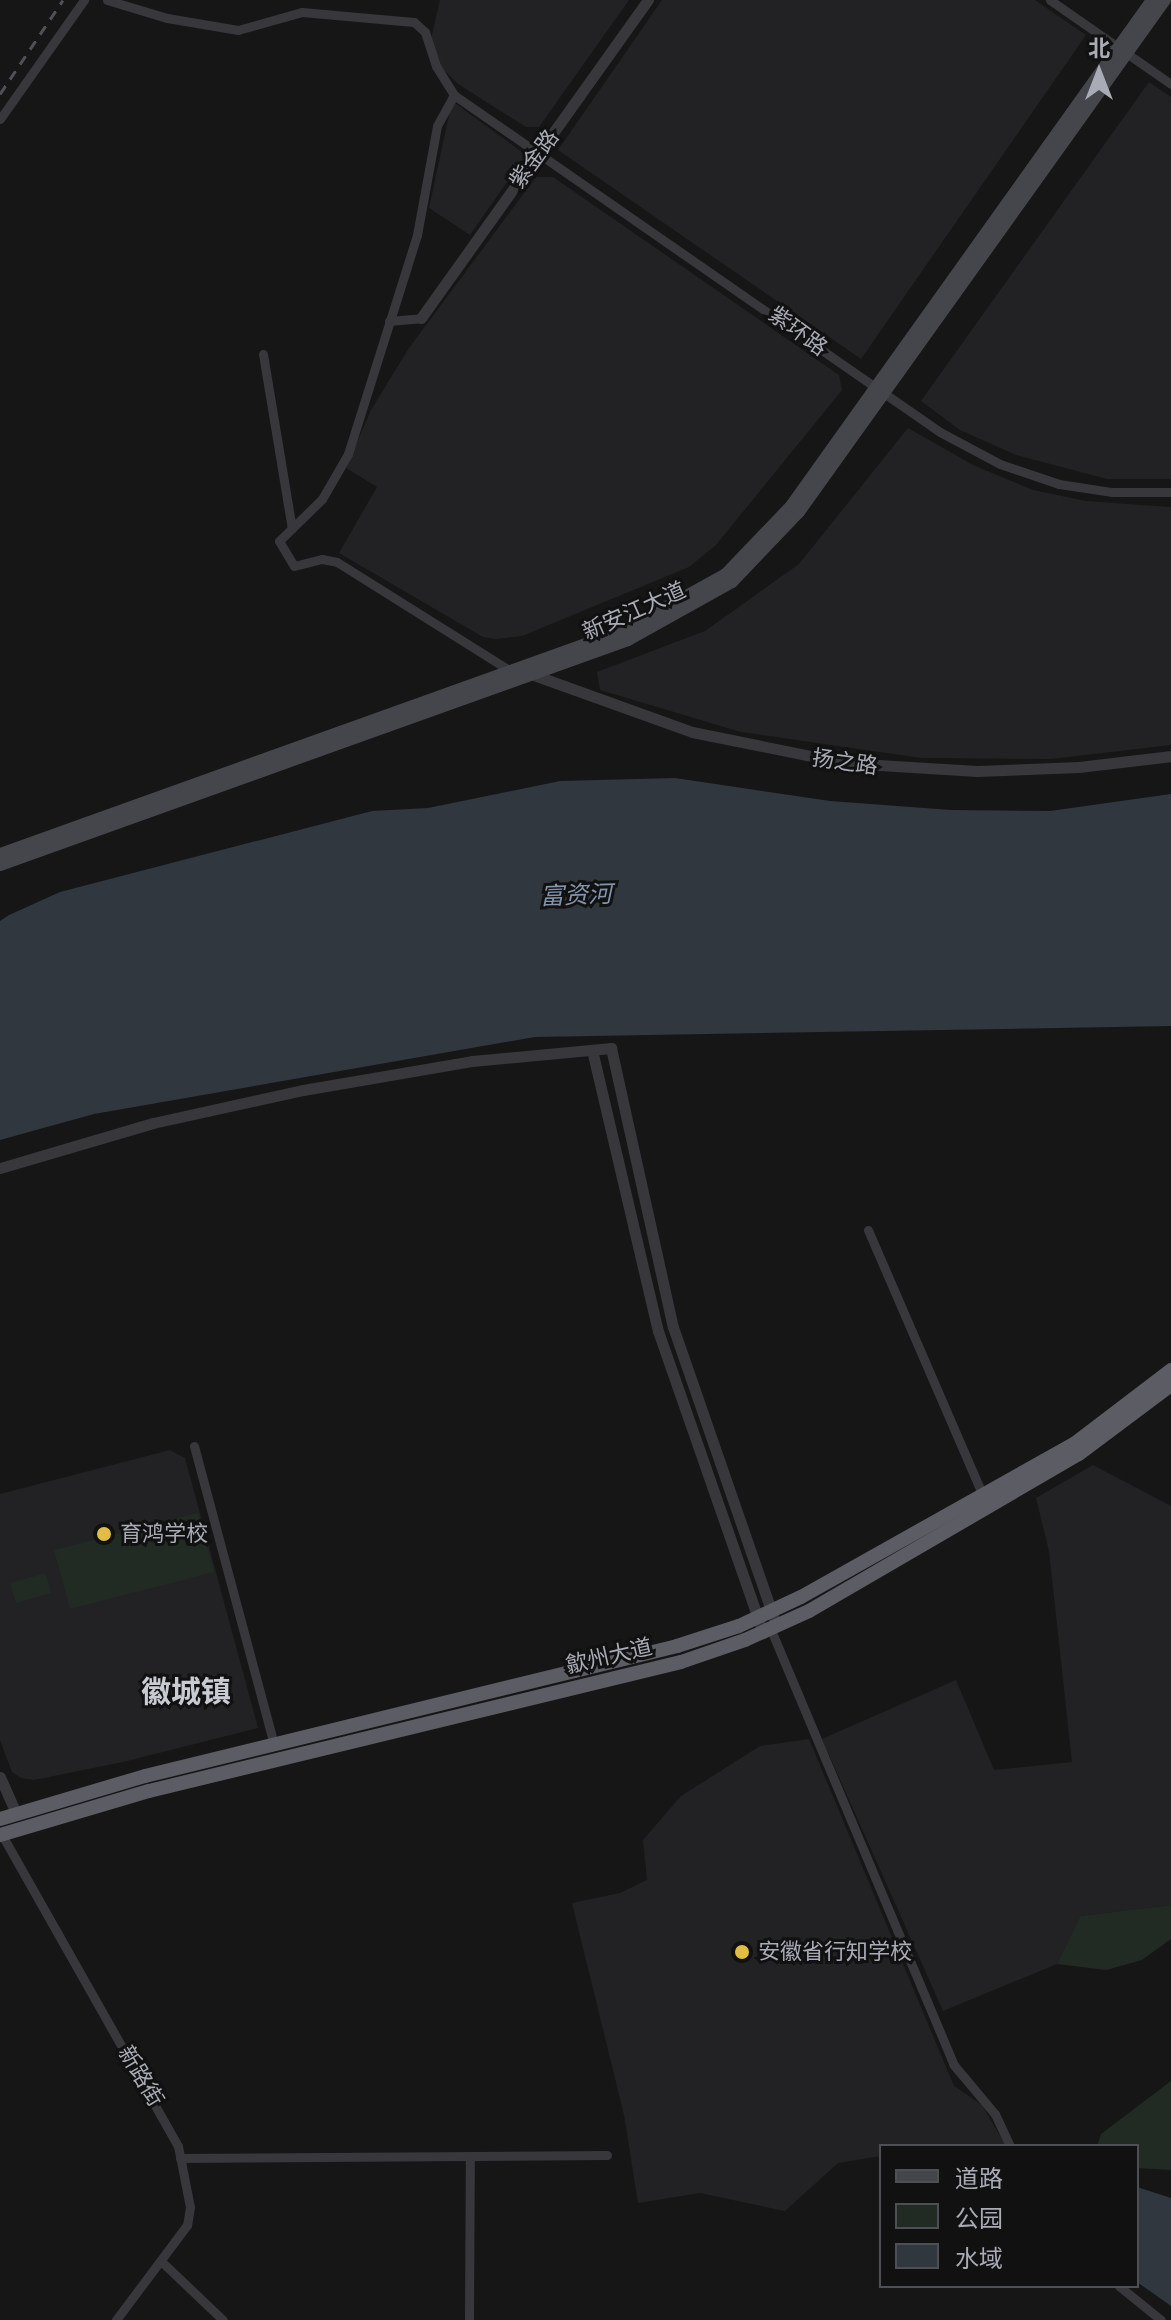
<!DOCTYPE html>
<html>
<head>
<meta charset="utf-8">
<style>
	body { margin:0 }
	#map { position:relative; width:1171px; height:2320px; overflow:hidden; background:#161617; font-family:"PT Sans Narrow","Noto Sans SC",sans-serif }
	div>[style] { position:absolute }
	[style*='--x'] { left:calc(var(--x)*1px); top:calc(var(--y)*1px); width:calc(var(--w)*1px); rotate:calc(var(--a)*1deg) }
	.built>* { inset:0; background:#222224 }
	.green>* { inset:0; background:#222a24 }
	.water>* { inset:0; background:#30373f }
	.minor>* { height:9px; margin:-4.5px; padding:0 4.5px; transform-origin:4.5px; border-radius:4.5px; background:#37373c }
	.tertiary>* { height:11px; margin:-5.5px; padding:0 5.5px; transform-origin:5.5px; border-radius:5.5px; background:#37373c }
	.secondary>* { height:12px; margin:-6px; padding:0 6px; transform-origin:6px; border-radius:6px; background:#45464c }
	.trunk>* { height:14px; margin:-7px; padding:0 7px; transform-origin:7px; border-radius:7px; background:#5b5c64 }
	.rail>* { height:3px; margin-top:-1.5px; transform-origin:0; background:repeating-linear-gradient(90deg,#505157 0 10px,transparent 0 18px) }
	.dots>* { width:22px; height:22px; translate:-50% -50%; box-sizing:border-box; border:4px solid #111112; border-radius:50% }
	span { translate:-50% -50%; white-space:nowrap; text-align:center; line-height:1.15; -webkit-text-stroke:6px #111112; paint-order:stroke }
	.street-label { font-size:22px; color:#a9abb6 }
	.poi-label { font-size:22px; color:#a9abb6 }
	.left { translate:0 -50%; text-align:left }
	.water-label { font-size:24px; color:#8395ae; font-style:italic }
	.district-label { font-size:30px; color:#c9cbd3; font-weight:700 }
	.legend { position:absolute; left:879px; top:2144px; width:260px; height:144px; box-sizing:border-box; background:#111112; border:2px solid #4e4f54; margin:0; padding:10px 14px; list-style:none; font-size:24px; color:#a9abb6 }
	.legend li { display:flex; align-items:center; gap:16px; height:40px }
	.legend b { width:40px; border:2px solid #4e4f54 }
	.north { position:absolute; left:1059px; top:32px; width:80px; height:80px; -webkit-text-stroke:6px #111112; paint-order:stroke; rotate:0deg; font-size:22px; font-weight:700; line-height:32px; text-align:center; color:#a9abb6 }
	.north::after { content:''; display:block; margin:auto; width:28px; height:36px; background:#a9abb6; clip-path:polygon(50% 0,100% 100%,50% 72%,0 100%) }
</style>
</head>
<body>
<div id="map">
	<div class="built">
		<div style="clip-path:polygon(440px 0,629px 0,539px 127px,526px 127px,458px 84px,438px 64px,431px 39px)"></div>
		<div style="clip-path:polygon(662px 0,1035px 0,1086px 35px,861px 359px,558px 150px)"></div>
		<div style="clip-path:polygon(1149px 82px,1171px 97px,1171px 479px,1107px 479px,1016px 455px,960px 430px,921px 401px)"></div>
		<div style="clip-path:polygon(452px 101px,526px 155px,470px 235px,429px 208px)"></div>
		<div style="clip-path:polygon(536px 177px,553px 177px,839px 375px,842px 390px,716px 545px,689px 567px,522px 636px,496px 639px,483px 637px,339px 553px,377px 487px,346px 468px,371px 410px,409px 348px)"></div>
		<div style="clip-path:polygon(908px 428px,973px 465px,1033px 490px,1086px 501px,1171px 507px,1171px 745px,1051px 759px,921px 758px,741px 732px,600px 690px,597px 672px,705px 631px,799px 564px)"></div>
		<div style="clip-path:polygon(170px 1450px,185px 1458px,258px 1728px,123px 1762px,34px 1780px,21px 1778px,12px 1772px,0 1740px,0 1494px)"></div>
		<div style="clip-path:polygon(1093px 1465px,1171px 1506px,1171px 1905px,1080px 1916px,1057px 1964px,943px 2011px,822px 1739px,956px 1680px,994px 1770px,1072px 1762px,1049px 1551px,1036px 1498px)"></div>
		<div style="clip-path:polygon(809px 1739px,954px 2086px,982px 2105px,1006px 2146px,881px 2146px,881px 2156px,838px 2163px,785px 2211px,700px 2193px,638px 2203px,624px 2115px,572px 1903px,620px 1893px,647px 1880px,643px 1840px,681px 1796px,760px 1746px)"></div>
	</div>
	<div class="green">
		<div style="clip-path:polygon(198px 1513px,214px 1572px,70px 1609px,54px 1550px)"></div>
		<div style="clip-path:polygon(46px 1573px,51px 1593px,16px 1603px,10px 1583px)"></div>
		<div style="clip-path:polygon(1171px 1905px,1171px 1939px,1142px 1960px,1106px 1970px,1057px 1964px,1080px 1916px)"></div>
		<div style="clip-path:polygon(1171px 2081px,1171px 2170px,1137px 2168px,1137px 2146px,1097px 2146px,1101px 2134px)"></div>
	</div>
	<div class="water">
		<div style="clip-path:polygon(675px 778px,830px 801px,951px 810px,1050px 811px,1171px 794px,1171px 1026px,535px 1037px,94px 1114px,0 1140px,0 921px,9px 915px,60px 892px,372px 811px,428px 808px,560px 781px)"></div>
		<div style="clip-path:polygon(1137px 2187px,1171px 2198px,1171px 2306px,1137px 2282px)"></div>
	</div>
	<div class="minor">
		<div style="--x:107;--y:0;--w:63;--a:16.7"></div>
		<div style="--x:167;--y:18;--w:72;--a:9.6"></div>
		<div style="--x:238;--y:30;--w:66;--a:-15.7"></div>
		<div style="--x:302;--y:12;--w:112;--a:5.1"></div>
		<div style="--x:414;--y:22;--w:15;--a:42"></div>
		<div style="--x:425;--y:32;--w:36;--a:72"></div>
		<div style="--x:436;--y:66;--w:34;--a:58"></div>
		<div style="--x:454;--y:95;--w:591;--a:34.74"></div>
		<div style="--x:940;--y:432;--w:68;--a:28.1"></div>
		<div style="--x:1000;--y:464;--w:62;--a:18.7"></div>
		<div style="--x:1059;--y:484;--w:54;--a:8.6"></div>
		<div style="--x:1112;--y:492;--w:59;--a:0"></div>
		<div style="--x:1050;--y:0;--w:147;--a:34.8"></div>
		<div style="--x:454;--y:95;--w:35;--a:119"></div>
		<div style="--x:437;--y:126;--w:111;--a:100.4"></div>
		<div style="--x:417;--y:235;--w:230;--a:107.5"></div>
		<div style="--x:348;--y:454;--w:52;--a:120"></div>
		<div style="--x:322;--y:499;--w:60;--a:135.7"></div>
		<div style="--x:279;--y:541;--w:29;--a:59"></div>
		<div style="--x:294;--y:566;--w:29;--a:-14"></div>
		<div style="--x:322;--y:559;--w:15;--a:11"></div>
		<div style="--x:337;--y:562;--w:203;--a:32.1"></div>
		<div style="--x:0;--y:119;--w:146;--a:-54.8"></div>
		<div style="--x:389;--y:321;--w:32;--a:-5"></div>
		<div style="--x:263;--y:354;--w:177;--a:80.6"></div>
		<div style="--x:868;--y:1230;--w:290;--a:66.6"></div>
		<div style="--x:194;--y:1446;--w:309;--a:75"></div>
		<div style="--x:771;--y:1630;--w:471;--a:67.2"></div>
		<div style="--x:953;--y:2064;--w:65;--a:50"></div>
		<div style="--x:995;--y:2114;--w:35;--a:65"></div>
		<div style="--x:2;--y:1835;--w:357;--a:60.5"></div>
		<div style="--x:178;--y:2146;--w:62;--a:78.9"></div>
		<div style="--x:190;--y:2207;--w:18;--a:99"></div>
		<div style="--x:187;--y:2225;--w:119;--a:126.8"></div>
		<div style="--x:180;--y:2158;--w:427;--a:-0.4"></div>
		<div style="--x:162;--y:2262;--w:84;--a:43.6"></div>
		<div style="--x:1119;--y:2286;--w:54;--a:39"></div>
		<div style="--x:469;--y:2320;--w:164;--a:-89.7"></div>
	</div>
	<div class="tertiary">
		<div style="--x:421;--y:318;--w:391;--a:-54.5"></div>
		<div style="--x:531;--y:674;--w:171;--a:19.8"></div>
		<div style="--x:692;--y:732;--w:157;--a:11.4"></div>
		<div style="--x:846;--y:763;--w:131;--a:3.5"></div>
		<div style="--x:977;--y:771;--w:102;--a:-2.2"></div>
		<div style="--x:1079;--y:767;--w:93;--a:-6.8"></div>
		<div style="--x:592;--y:1050;--w:289;--a:76.8"></div>
		<div style="--x:658;--y:1331;--w:320;--a:70.8"></div>
		<div style="--x:0;--y:1168;--w:159;--a:-16.4"></div>
		<div style="--x:153;--y:1123;--w:154;--a:-12.4"></div>
		<div style="--x:303;--y:1090;--w:171;--a:-9.7"></div>
		<div style="--x:472;--y:1061;--w:140;--a:-5.3"></div>
		<div style="--x:611;--y:1048;--w:286;--a:77.5"></div>
		<div style="--x:673;--y:1327;--w:309;--a:70.9"></div>
		<div style="--x:0;--y:1777;--w:39;--a:66"></div>
	</div>
	<div class="secondary">
		<div style="--x:0;--y:854;--w:664;--a:-19.72"></div>
		<div style="--x:625;--y:630;--w:115;--a:-29"></div>
		<div style="--x:726;--y:574;--w:94;--a:-46.3"></div>
		<div style="--x:791;--y:506;--w:622;--a:-54.49"></div>
		<div style="--x:0;--y:865;--w:667;--a:-19.71"></div>
		<div style="--x:628;--y:640;--w:119;--a:-29.1"></div>
		<div style="--x:732;--y:582;--w:97;--a:-46.3"></div>
		<div style="--x:799;--y:512;--w:629;--a:-54.44"></div>
	</div>
	<div class="trunk">
		<div style="--x:0;--y:1819;--w:151;--a:-16.5"></div>
		<div style="--x:145;--y:1776;--w:548;--a:-13.73"></div>
		<div style="--x:677;--y:1646;--w:65;--a:-17.9"></div>
		<div style="--x:739;--y:1626;--w:68;--a:-25.1"></div>
		<div style="--x:801;--y:1597;--w:313;--a:-29.3"></div>
		<div style="--x:1074;--y:1444;--w:122;--a:-37.3"></div>
		<div style="--x:0;--y:1835;--w:155;--a:-16.5"></div>
		<div style="--x:149;--y:1791;--w:547;--a:-13.63"></div>
		<div style="--x:681;--y:1662;--w:68;--a:-19"></div>
		<div style="--x:745;--y:1640;--w:70;--a:-24.4"></div>
		<div style="--x:809;--y:1611;--w:312;--a:-30.2"></div>
		<div style="--x:1079;--y:1454;--w:115;--a:-36.9"></div>
	</div>
	<div class="rail">
		<div style="--x:0;--y:94;--w:113;--a:-56.2"></div>
	</div>
	<div class="dots">
		<div style="left:104px;top:1534px;background:#e2bd43"></div>
		<div style="left:742px;top:1952px;background:#e2bd43"></div>
	</div>
	<div class="street-label">
		<span style="left:534px;top:159px;rotate:-54deg">紫金路</span>
		<span style="left:798px;top:331px;rotate:36deg">紫环路</span>
		<span style="left:634px;top:611px;rotate:-24deg">新安江大道</span>
		<span style="left:845px;top:762px;rotate:8deg">扬之路</span>
		<span style="left:609px;top:1656px;rotate:-13deg">歙州大道</span>
		<span style="left:141px;top:2076px;rotate:59deg">新路街</span>
	</div>
	<div class="poi-label">
		<span class="left" style="left:120px;top:1534px">育鸿学校</span>
		<span class="left" style="left:758px;top:1952px">安徽省行知学校</span>
	</div>
	<div class="water-label">
		<span style="left:576px;top:895px;rotate:-2deg">富资河</span>
	</div>
	<div class="district-label">
		<span style="left:186px;top:1691px">徽城镇</span>
	</div>
	<ul class="legend">
	<li><b style="height:10px;background:#45464c"></b>道路</li>
	<li><b style="height:22px;background:#222a24"></b>公园</li>
	<li><b style="height:22px;background:#30373f"></b>水域</li>
	</ul>
	<div class="north">北</div>
</div>
</body>
</html>
